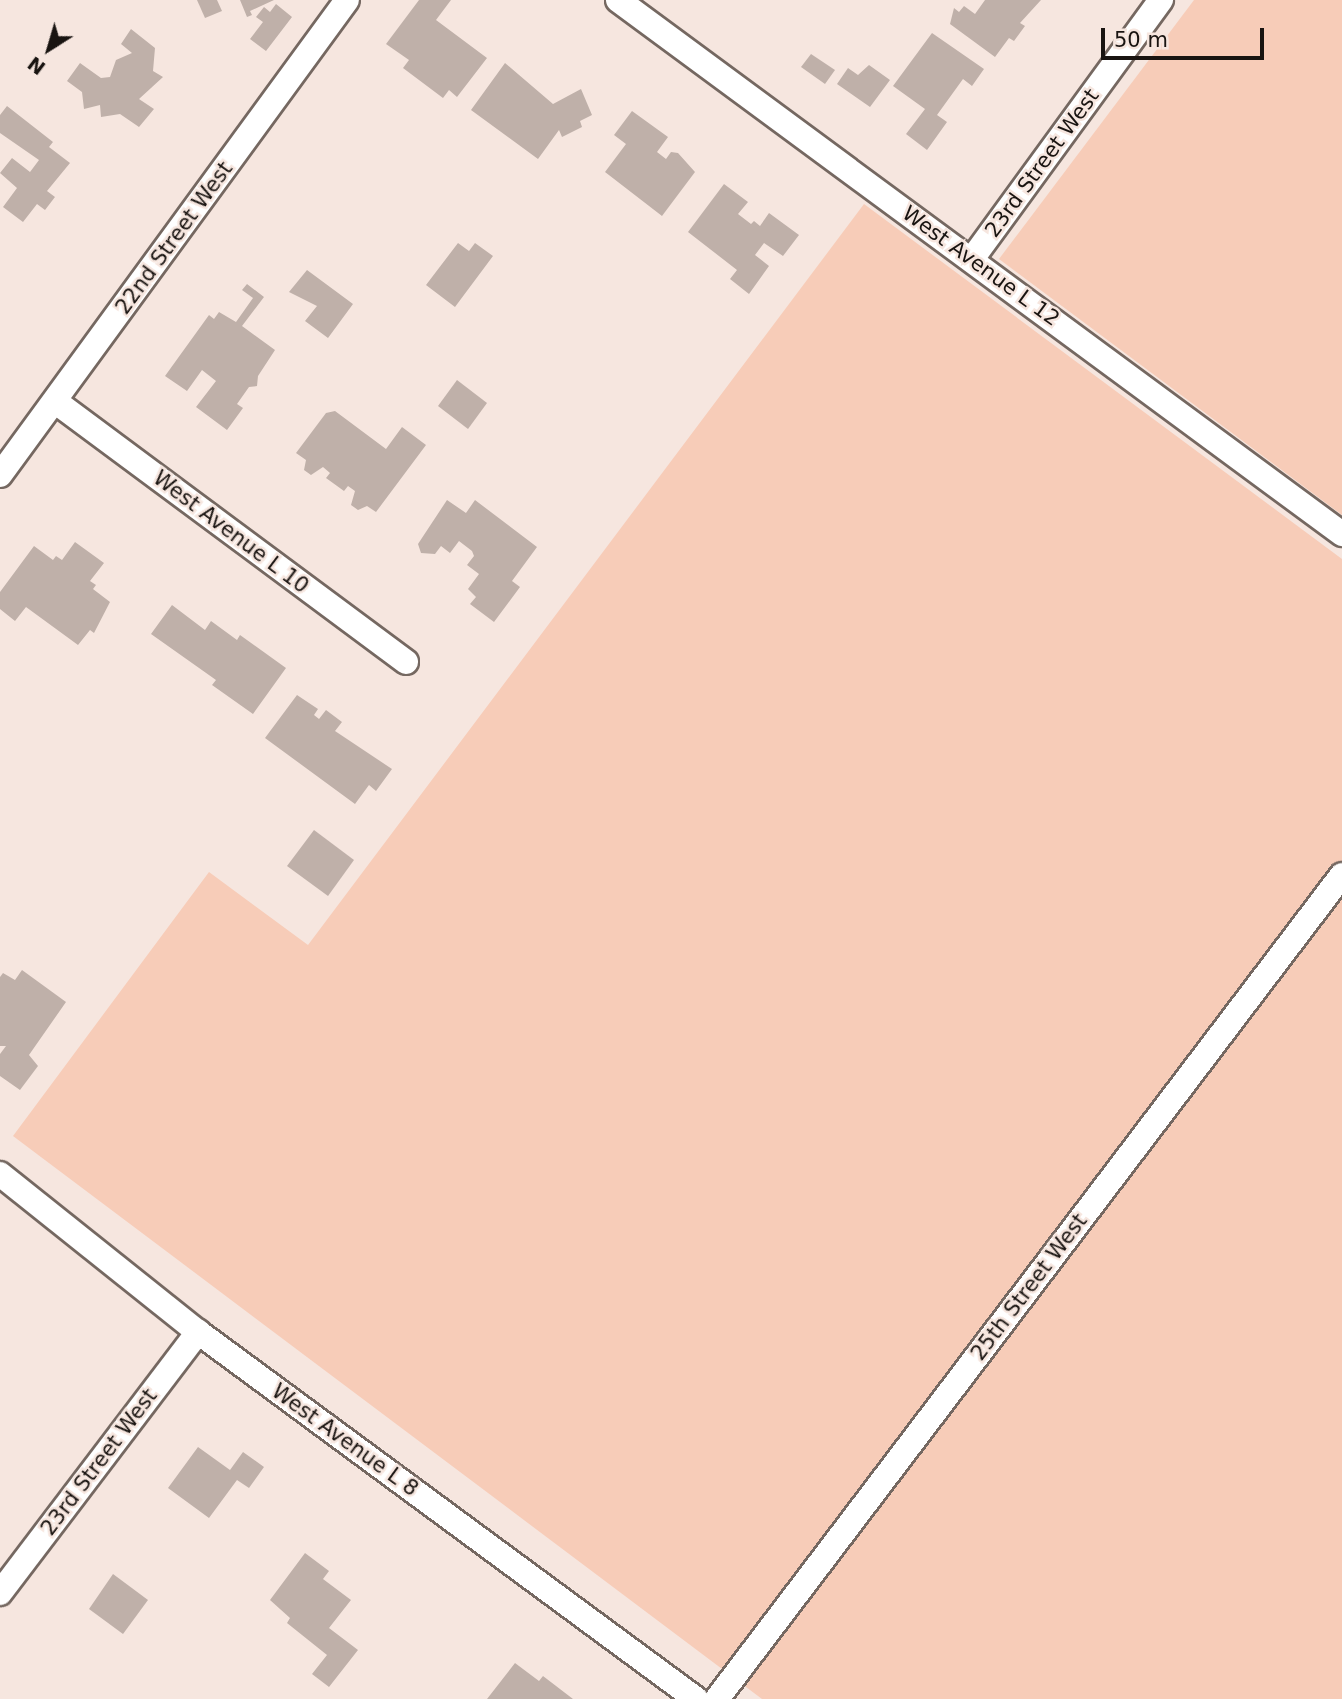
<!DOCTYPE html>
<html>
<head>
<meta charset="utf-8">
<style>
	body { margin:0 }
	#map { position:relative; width:1342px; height:1699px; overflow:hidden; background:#f6e6df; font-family:"DejaVu Sans",sans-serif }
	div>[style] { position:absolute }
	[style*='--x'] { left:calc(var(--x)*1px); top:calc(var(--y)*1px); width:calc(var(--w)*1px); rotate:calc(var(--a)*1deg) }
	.green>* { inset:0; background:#f7ccb8 }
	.building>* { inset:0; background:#bfb0a9 }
	.roads { filter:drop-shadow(2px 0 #756861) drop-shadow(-2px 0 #756861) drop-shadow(0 2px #756861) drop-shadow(0 -2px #756861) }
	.street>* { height:24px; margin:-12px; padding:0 12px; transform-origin:12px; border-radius:12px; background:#fff }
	span { translate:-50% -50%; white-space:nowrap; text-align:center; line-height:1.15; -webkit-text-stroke:5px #f6e6df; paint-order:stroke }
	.street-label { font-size:21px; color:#191411 }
	.north { position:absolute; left:14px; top:14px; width:70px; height:70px; -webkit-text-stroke:5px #f6e6df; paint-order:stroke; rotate:217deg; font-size:19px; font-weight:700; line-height:28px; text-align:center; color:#191411 }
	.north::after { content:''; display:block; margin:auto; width:24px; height:32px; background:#191411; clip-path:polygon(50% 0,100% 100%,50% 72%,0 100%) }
	.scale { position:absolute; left:1101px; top:28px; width:163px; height:32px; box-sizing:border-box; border:4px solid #191411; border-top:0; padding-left:9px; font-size:21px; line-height:24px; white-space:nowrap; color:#191411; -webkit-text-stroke:5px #f6e6df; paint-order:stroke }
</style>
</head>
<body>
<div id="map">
	<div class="green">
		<div style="clip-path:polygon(1194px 0,1342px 0,1342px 515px,999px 259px)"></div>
		<div style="clip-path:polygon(864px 204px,1342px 559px,1342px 1699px,762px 1699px,13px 1136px,209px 872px,308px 945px)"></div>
	</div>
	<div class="building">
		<div style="clip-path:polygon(197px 0,217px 0,222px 11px,205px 18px)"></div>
		<div style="clip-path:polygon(240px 0,274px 0,250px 11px,252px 15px,247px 17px)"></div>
		<div style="clip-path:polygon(419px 0,451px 0,436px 20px,487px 58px,457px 97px,449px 90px,443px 98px,403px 68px,409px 60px,386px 44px)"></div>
		<div style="clip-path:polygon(985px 0,1041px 0,1020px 23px,1025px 26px,1014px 41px,1009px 38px,995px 57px,950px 24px,954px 8px,959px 12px,964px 6px,975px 14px)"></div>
		<div style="clip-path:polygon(276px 4px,292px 17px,266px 51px,250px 39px,263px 22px,256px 17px,264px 7px,270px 12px)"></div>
		<div style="clip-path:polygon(131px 29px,155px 48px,153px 71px,163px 77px,139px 99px,154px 109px,139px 127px,120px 114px,101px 117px,100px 105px,84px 109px,82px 92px,67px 81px,80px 63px,101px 78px,110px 77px,116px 60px,132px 53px,121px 44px)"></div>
		<div style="clip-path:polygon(932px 33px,984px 69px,972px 86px,963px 79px,937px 115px,947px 122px,927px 150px,906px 134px,925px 109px,893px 86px)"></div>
		<div style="clip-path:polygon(811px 54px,835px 70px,825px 84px,801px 67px)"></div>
		<div style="clip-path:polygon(505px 63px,553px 104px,581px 89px,592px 115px,580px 121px,582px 127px,562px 137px,559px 130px,538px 159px,471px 110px)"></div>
		<div style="clip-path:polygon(869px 65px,890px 80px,870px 107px,837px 84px,848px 68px,858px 75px)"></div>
		<div style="clip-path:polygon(7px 106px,53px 142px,49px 147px,70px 163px,47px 191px,55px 197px,45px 210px,37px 204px,23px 222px,3px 207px,17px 188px,0 173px,12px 158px,30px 172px,39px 160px,0 133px,0 115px)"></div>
		<div style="clip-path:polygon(632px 111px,668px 137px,657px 152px,666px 159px,671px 152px,678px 153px,695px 172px,662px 216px,605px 172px,626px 144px,614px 135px)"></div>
		<div style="clip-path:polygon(724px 184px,748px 202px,738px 214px,751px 224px,754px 221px,760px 226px,769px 213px,799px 235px,783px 256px,764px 243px,755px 255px,769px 266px,749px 294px,730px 279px,737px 270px,688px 232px)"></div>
		<div style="clip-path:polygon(458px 243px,469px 251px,475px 243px,493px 256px,455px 307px,426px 285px)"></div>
		<div style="clip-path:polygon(307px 270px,353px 304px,328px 338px,305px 321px,317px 306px,289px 292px)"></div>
		<div style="clip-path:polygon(247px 284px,264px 297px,242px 326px,275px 350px,258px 376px,257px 386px,249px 387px,237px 404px,243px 408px,227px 430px,196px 407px,216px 381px,202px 370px,187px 391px,165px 376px,209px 315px,214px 319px,219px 312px,236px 322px,253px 298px,242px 290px)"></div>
		<div style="clip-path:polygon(457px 380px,487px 403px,468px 429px,438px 406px)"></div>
		<div style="clip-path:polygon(335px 411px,386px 449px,402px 427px,426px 445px,376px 512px,367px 506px,358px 510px,351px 505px,355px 491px,348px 486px,344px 491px,326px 478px,330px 473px,323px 467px,311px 475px,304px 470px,306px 460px,296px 453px,326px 413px)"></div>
		<div style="clip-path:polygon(447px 500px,466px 513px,475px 500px,537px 547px,512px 581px,520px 587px,494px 622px,470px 604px,476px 597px,468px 589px,479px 574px,467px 565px,474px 556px,472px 551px,459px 541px,450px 553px,441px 546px,435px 554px,421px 553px,418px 544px)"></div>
		<div style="clip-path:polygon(75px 542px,104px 563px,90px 581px,96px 585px,93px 589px,110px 602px,94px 633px,90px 630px,78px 645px,26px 607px,15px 621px,0 609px,0 592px,34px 546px,53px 560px,56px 556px,62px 560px)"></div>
		<div style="clip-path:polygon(172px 605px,205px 630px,211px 621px,237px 640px,240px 635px,286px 668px,253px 714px,212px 685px,216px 680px,151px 634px)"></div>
		<div style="clip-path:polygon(297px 695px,318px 709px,314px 715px,319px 719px,326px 710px,342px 722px,335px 731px,392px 769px,376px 791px,369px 785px,355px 804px,265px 738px)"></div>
		<div style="clip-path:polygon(314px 830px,354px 860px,328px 896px,287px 866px)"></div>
		<div style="clip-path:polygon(22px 970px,66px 1002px,29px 1055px,38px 1066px,20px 1090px,0 1076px,0 1054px,6px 1046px,0 1046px,0 977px,3px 973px,15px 980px)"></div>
		<div style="clip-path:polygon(198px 1447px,230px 1470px,243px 1452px,264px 1467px,249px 1488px,237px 1480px,209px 1518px,168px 1488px)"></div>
		<div style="clip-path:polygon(305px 1553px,329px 1571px,323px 1579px,351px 1600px,329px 1628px,358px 1650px,329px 1687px,312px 1674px,327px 1655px,287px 1623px,290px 1618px,270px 1600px)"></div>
		<div style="clip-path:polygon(113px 1574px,148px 1600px,123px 1634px,89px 1609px)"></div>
		<div style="clip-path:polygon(515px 1663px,539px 1681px,543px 1676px,573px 1699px,487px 1699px)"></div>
	</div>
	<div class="roads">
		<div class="street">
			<div style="--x:618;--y:0;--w:900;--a:36.41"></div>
			<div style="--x:972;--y:259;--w:321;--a:-53.9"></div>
			<div style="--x:56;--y:402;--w:436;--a:36.6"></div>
			<div style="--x:0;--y:475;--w:588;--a:-53.85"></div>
			<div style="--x:0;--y:1174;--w:253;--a:38.6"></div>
			<div style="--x:198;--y:1332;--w:619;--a:36.39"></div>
			<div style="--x:0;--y:1593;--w:328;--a:-52.8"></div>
			<div style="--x:717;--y:1699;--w:1034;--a:-52.82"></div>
		</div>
	</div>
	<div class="street-label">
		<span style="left:1042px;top:163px;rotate:-54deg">23rd Street West</span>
		<span style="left:174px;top:238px;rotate:-54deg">22nd Street West</span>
		<span style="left:981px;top:266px;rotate:36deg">West Avenue L 12</span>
		<span style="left:231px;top:532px;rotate:37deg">West Avenue L 10</span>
		<span style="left:1029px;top:1287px;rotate:-53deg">25th Street West</span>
		<span style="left:345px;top:1440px;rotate:36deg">West Avenue L 8</span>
		<span style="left:99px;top:1462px;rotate:-53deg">23rd Street West</span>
	</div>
	<div class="north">N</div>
	<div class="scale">50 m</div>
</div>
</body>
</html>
